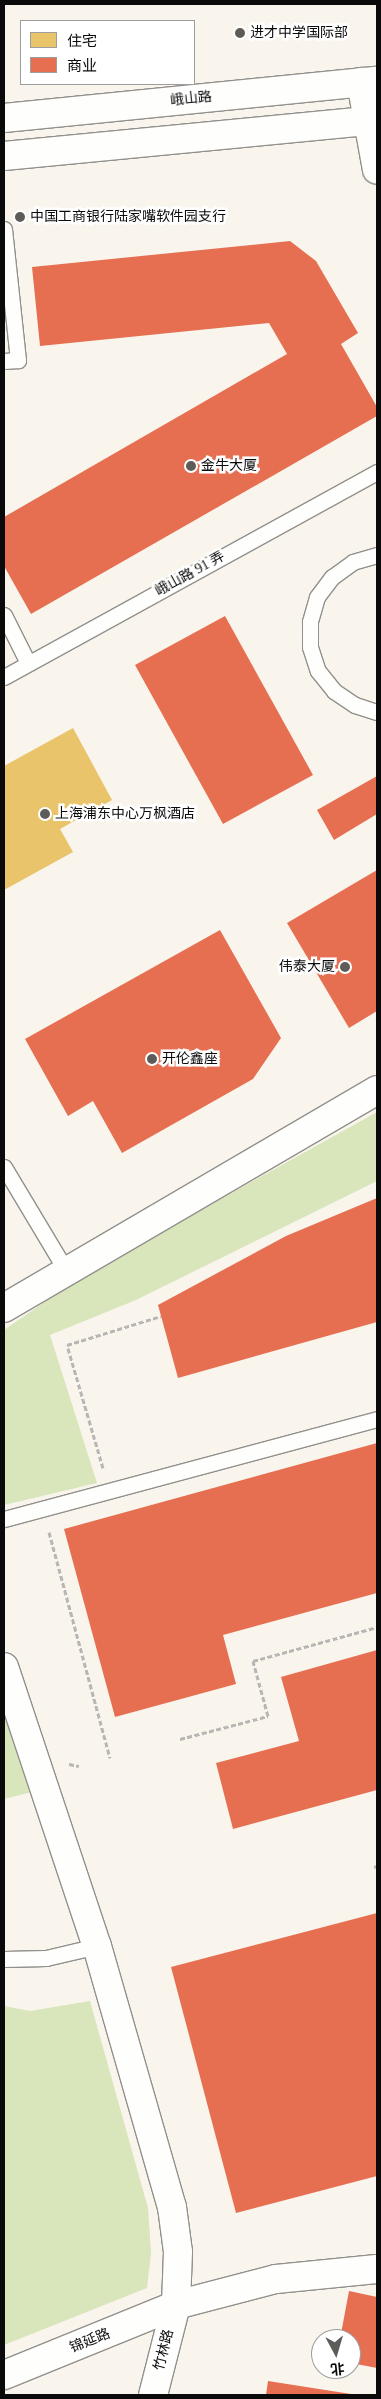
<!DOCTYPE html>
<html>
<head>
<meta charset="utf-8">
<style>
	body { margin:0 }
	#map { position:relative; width:381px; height:2399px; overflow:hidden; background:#f9f5ed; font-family:"Times New Roman","Noto Sans SC",serif }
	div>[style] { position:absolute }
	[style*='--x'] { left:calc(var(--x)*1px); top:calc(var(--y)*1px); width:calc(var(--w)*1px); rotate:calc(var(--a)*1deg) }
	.forest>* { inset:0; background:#d9e5bb }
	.homes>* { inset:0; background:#e9c46a }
	.shops>* { inset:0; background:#e76f51 }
	.path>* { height:3px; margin-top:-1.5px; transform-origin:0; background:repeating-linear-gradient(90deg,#b7b6b5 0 5px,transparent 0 7.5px) }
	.roads { filter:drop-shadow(1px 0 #92908c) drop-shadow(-1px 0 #92908c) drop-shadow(0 1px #92908c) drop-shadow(0 -1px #92908c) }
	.service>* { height:15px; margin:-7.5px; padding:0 7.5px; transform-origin:7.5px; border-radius:7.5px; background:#fefefc }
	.minor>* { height:28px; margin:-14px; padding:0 14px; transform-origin:14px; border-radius:14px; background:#fefefc }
	.tertiary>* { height:28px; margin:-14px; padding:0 14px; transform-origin:14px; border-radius:14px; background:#fefefc }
	.dots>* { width:14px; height:14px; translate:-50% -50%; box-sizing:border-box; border:2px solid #fff; border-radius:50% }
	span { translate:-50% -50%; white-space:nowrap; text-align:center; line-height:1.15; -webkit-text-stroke:5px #fff; paint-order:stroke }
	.poi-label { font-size:14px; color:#0a0a0a }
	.left { translate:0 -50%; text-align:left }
	.right { translate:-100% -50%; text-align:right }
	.street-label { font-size:14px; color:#0a0a0a }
	.frame { position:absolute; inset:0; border:5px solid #0a0a0a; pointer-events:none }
	.legend { position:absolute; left:20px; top:20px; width:175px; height:65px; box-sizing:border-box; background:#fff; border:1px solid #9d9d9d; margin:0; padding:6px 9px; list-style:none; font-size:15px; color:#0a0a0a }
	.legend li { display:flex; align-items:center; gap:10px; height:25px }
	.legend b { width:25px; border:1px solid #9d9d9d }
	.north { position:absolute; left:311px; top:2329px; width:50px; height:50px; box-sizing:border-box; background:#fff; border:1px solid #9d9d9d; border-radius:50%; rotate:174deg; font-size:14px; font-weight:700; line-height:20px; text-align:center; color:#0a0a0a }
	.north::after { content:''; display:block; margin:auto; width:18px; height:22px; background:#5e5c59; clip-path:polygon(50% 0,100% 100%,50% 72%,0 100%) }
</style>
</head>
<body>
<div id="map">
	<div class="forest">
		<div style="clip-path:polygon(377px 1112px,377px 1181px,136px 1300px,50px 1335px,97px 1483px,4px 1505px,4px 1330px,81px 1277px)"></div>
		<div style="clip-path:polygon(4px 1667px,44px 1789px,4px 1799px)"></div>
		<div style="clip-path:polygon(90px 2001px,148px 2208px,151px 2253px,147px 2288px,4px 2345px,4px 2006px,30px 2011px)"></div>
	</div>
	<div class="homes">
		<div style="clip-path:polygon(73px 728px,112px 800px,60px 829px,73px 852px,4px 890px,4px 766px)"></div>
	</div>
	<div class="shops">
		<div style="clip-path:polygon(290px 241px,316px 261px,358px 333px,341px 344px,377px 407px,377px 416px,31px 614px,4px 566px,4px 517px,287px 354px,269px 323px,40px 346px,32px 267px)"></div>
		<div style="clip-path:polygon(225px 616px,313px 775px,223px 824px,135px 665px)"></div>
		<div style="clip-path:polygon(377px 776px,377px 814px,334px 840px,317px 810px)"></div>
		<div style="clip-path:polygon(377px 870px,377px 1011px,349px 1028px,287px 923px)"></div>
		<div style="clip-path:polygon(220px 930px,281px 1038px,253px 1079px,122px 1153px,93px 1101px,68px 1116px,25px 1039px)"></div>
		<div style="clip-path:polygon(377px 1198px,377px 1322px,178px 1378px,158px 1305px,286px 1236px)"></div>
		<div style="clip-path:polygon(377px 1443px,377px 1593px,223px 1635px,236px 1684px,115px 1717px,64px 1529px)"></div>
		<div style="clip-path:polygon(377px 1650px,377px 1790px,233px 1829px,216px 1763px,299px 1741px,281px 1677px)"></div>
		<div style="clip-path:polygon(377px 1913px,377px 2176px,236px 2213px,171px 1967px)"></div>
		<div style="clip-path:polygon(349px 2291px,377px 2297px,377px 2368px,351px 2363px,351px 2339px,340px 2339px)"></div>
		<div style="clip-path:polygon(268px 2381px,351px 2394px,350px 2395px,266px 2395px)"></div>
	</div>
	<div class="path">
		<div style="--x:103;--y:1468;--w:128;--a:-106.3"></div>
		<div style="--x:67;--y:1345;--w:98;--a:-17.1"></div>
		<div style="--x:49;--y:1532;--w:234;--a:74.9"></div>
		<div style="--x:180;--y:1739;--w:91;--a:-14.6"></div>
		<div style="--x:268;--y:1716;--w:57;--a:-105.3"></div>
		<div style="--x:253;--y:1661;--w:129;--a:-15.3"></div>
		<div style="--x:69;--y:1764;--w:10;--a:11"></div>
		<div style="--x:374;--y:1867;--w:3;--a:-18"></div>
	</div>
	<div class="roads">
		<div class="service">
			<div style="--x:4;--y:229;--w:132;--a:83.9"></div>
			<div style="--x:18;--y:360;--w:14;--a:176"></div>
			<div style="--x:377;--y:555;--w:25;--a:164"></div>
			<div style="--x:353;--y:562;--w:26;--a:144"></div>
			<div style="--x:332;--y:577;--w:25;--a:127"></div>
			<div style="--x:317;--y:597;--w:26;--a:106"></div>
			<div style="--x:310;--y:622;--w:25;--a:90"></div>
			<div style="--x:310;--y:647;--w:25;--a:72"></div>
			<div style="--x:318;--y:671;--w:26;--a:51"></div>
			<div style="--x:334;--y:691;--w:25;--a:34"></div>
			<div style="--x:355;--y:705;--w:23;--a:18"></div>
			<div style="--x:4;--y:615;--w:54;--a:63.4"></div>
			<div style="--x:4;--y:677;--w:426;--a:-28.8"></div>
			<div style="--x:4;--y:1167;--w:119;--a:59.1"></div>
			<div style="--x:4;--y:1519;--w:386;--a:-15"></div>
			<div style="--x:4;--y:1959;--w:42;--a:-1.4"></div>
			<div style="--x:46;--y:1958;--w:52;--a:-13.2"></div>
		</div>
		<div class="minor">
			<div style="--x:361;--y:82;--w:89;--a:79.7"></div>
			<div style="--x:4;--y:1308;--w:432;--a:-30.3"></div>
			<div style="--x:4;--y:1667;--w:294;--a:71.6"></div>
			<div style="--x:97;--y:1946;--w:272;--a:74"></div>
			<div style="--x:172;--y:2207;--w:45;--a:82.4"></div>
			<div style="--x:178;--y:2252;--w:53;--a:92.2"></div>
			<div style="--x:176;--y:2305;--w:93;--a:104.3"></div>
			<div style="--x:4;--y:2375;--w:186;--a:-22.1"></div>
			<div style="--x:176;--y:2305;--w:103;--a:-14.6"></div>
			<div style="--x:276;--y:2279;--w:101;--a:-5.7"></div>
		</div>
		<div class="tertiary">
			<div style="--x:4;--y:118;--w:375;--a:-5.7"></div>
			<div style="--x:4;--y:156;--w:375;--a:-5.5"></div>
		</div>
	</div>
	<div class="dots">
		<div style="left:240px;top:33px;background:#5e5c59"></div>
		<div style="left:20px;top:217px;background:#5e5c59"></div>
		<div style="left:191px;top:466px;background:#5e5c59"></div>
		<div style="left:45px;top:814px;background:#5e5c59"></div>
		<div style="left:345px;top:967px;background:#5e5c59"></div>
		<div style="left:152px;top:1059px;background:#5e5c59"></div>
	</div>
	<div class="poi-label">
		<span class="left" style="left:250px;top:33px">进才中学国际部</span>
		<span class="left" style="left:30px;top:217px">中国工商银行陆家嘴软件园支行</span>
		<span class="left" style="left:201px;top:466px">金牛大厦</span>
		<span class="left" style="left:55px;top:814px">上海浦东中心万枫酒店</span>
		<span class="right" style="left:335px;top:967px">伟泰大厦</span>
		<span class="left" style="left:162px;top:1059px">开伦鑫座</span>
	</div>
	<div class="street-label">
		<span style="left:191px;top:99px;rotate:-6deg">峨山路</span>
		<span style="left:190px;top:574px;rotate:-29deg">峨山路 91 弄</span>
		<span style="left:90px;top:2341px;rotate:-22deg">锦延路</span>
		<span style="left:164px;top:2350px;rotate:-76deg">竹林路</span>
	</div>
	<div class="frame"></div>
	<ul class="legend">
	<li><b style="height:14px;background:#e9c46a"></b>住宅</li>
	<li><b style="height:14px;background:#e76f51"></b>商业</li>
	</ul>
	<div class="north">北</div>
</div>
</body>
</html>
